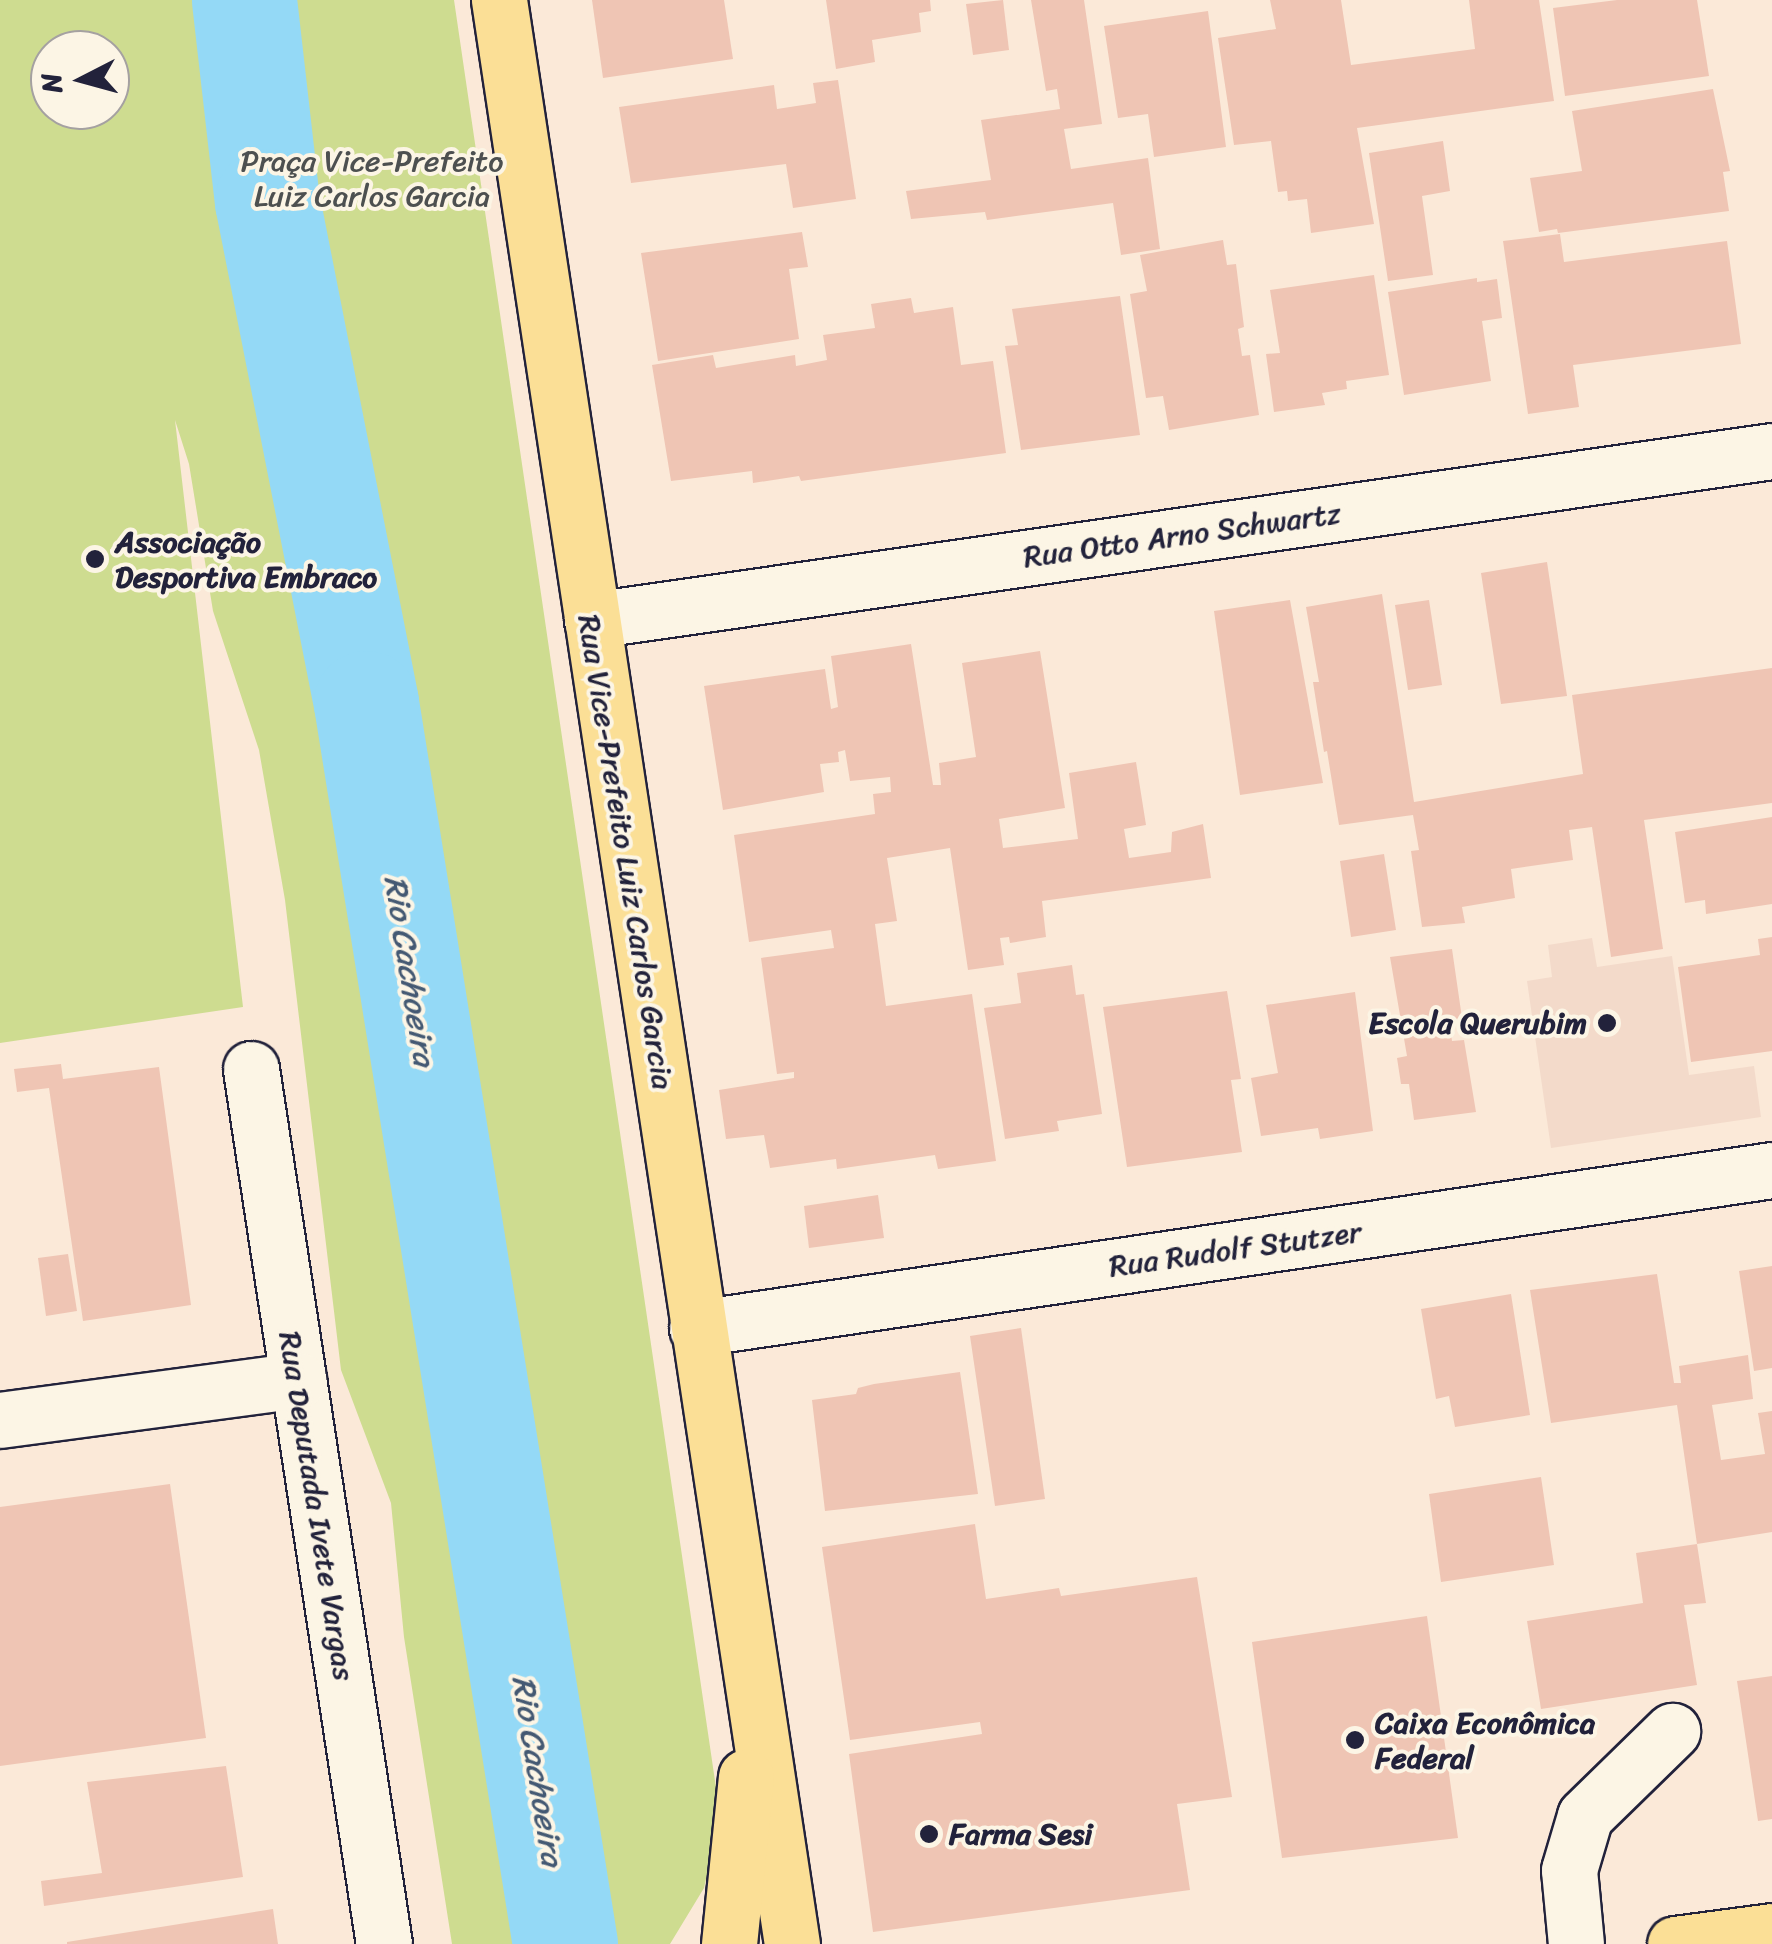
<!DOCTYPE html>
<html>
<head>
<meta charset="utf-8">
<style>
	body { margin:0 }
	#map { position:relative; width:1772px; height:1944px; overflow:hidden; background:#fbe9d8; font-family:Sriracha,sans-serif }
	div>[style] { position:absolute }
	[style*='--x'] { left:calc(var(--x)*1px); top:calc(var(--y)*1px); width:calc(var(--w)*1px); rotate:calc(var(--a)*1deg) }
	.built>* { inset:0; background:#f3daca }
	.green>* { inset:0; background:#cedc90 }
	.river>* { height:105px; margin:-52.5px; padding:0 52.5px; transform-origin:52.5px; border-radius:52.5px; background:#94d9f6 }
	.building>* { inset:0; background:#efc5b4 }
	.roads { filter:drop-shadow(2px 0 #22223b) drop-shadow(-2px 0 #22223b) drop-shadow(0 2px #22223b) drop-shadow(0 -2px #22223b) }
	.minor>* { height:55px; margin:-27.5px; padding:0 27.5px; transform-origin:27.5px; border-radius:27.5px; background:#fcf5e5 }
	.major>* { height:55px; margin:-27.5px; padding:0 27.5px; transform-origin:27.5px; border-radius:27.5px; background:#fbdf96 }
	.dots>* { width:28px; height:28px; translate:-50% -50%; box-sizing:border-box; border:5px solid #fcf5e5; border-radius:50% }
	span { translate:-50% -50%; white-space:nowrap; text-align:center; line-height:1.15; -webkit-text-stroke:8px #fcf5e5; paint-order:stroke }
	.park-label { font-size:30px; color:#4d5050 }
	.street-label { font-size:30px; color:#22223b }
	.poi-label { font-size:30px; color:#22223b; font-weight:700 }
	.left { translate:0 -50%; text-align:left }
	.right { translate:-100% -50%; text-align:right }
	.water-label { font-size:32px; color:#445973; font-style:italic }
	.north { position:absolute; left:30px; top:30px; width:100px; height:100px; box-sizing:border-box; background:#fcf5e5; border:2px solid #a5a1a1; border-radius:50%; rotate:264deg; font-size:28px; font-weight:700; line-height:40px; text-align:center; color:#22223b }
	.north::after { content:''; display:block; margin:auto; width:35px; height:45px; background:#22223b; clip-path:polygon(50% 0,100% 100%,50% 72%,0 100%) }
</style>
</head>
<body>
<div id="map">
	<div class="built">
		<div style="clip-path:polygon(1592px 938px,1597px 967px,1672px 956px,1689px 1075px,1754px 1066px,1761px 1117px,1551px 1148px,1527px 981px,1552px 977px,1548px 945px)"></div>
	</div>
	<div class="green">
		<div style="clip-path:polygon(evenodd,0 0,454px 0,720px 1815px,704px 1888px,670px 1944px,452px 1944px,404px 1637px,391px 1503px,341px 1370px,285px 900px,259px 750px,213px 611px,189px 464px,175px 420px,243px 1007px,0 1043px,0 0,50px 50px,110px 50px,110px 110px,50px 110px,50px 50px)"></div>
	</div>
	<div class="river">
		<div style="--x:244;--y:0;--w:202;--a:83.5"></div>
		<div style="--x:267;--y:201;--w:512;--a:78.84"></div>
		<div style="--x:366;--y:703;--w:1257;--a:80.89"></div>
	</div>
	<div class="building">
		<div style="clip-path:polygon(592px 0,724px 0,733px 59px,603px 78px)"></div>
		<div style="clip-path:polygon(826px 0,930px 0,931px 11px,919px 13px,921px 32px,872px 40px,875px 62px,836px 69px)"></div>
		<div style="clip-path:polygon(1003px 0,1009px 50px,973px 55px,966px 4px)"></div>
		<div style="clip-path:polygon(1031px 0,1084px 0,1102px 124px,1064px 129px,1071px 169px,1148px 158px,1160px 249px,1121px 255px,1113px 203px,987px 220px,985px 212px,911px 219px,906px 191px,991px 180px,981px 120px,1060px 109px,1057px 89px,1046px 91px)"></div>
		<div style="clip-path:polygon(1270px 0,1341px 0,1351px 65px,1475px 49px,1469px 0,1539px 0,1554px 101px,1357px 128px,1374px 224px,1311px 233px,1307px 199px,1288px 201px,1287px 191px,1278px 192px,1271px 141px,1234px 145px,1218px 38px,1276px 29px)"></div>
		<div style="clip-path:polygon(1617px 0,1697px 0,1709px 76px,1565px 96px,1553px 8px)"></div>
		<div style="clip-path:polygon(1208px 11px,1226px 147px,1154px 157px,1148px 114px,1118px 118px,1104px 26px)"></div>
		<div style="clip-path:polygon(838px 80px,856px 199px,793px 208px,786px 164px,631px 183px,619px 107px,774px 85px,777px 109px,816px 103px,813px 83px)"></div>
		<div style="clip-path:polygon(1713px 89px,1730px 171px,1723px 172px,1729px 211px,1558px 233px,1557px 229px,1539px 232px,1530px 178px,1582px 171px,1572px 111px)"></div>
		<div style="clip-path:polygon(1443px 141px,1450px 191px,1422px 196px,1433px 275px,1388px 281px,1369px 153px)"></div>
		<div style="clip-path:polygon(802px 232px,808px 267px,789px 269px,799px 339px,658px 361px,641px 253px)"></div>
		<div style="clip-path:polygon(1560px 234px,1564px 262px,1727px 241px,1741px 344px,1573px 365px,1579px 407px,1528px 414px,1503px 241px)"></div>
		<div style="clip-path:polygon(1223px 240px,1227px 265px,1236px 264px,1244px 327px,1238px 329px,1242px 356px,1250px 355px,1259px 415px,1169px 430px,1163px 396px,1146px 398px,1130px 294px,1147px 291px,1140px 255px)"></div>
		<div style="clip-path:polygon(1374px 275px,1389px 375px,1346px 381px,1347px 389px,1322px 393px,1325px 405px,1274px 412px,1266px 354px,1280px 353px,1270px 290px)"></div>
		<div style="clip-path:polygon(1477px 278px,1477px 282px,1497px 279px,1502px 318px,1482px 321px,1491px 381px,1404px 395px,1388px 292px)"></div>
		<div style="clip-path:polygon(1120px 296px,1140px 435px,1021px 450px,1005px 346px,1018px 345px,1012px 309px)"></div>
		<div style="clip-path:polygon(911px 298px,914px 313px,953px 307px,961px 365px,993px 361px,1006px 453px,801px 481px,799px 476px,753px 483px,752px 471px,671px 481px,652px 365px,713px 355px,716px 368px,795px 355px,796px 366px,827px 360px,823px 335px,875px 328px,871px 304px)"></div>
		<div style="clip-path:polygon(1547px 562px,1567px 696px,1501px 704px,1481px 573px)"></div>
		<div style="clip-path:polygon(1382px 594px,1414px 802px,1583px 774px,1572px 695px,1772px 668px,1772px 803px,1644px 820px,1663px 949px,1611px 957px,1592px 827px,1569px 830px,1573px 860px,1511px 869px,1515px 898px,1462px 907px,1465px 923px,1422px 927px,1411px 851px,1419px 850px,1413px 815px,1339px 825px,1327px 751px,1324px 752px,1313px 682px,1319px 682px,1306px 607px)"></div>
		<div style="clip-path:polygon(1290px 600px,1323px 783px,1240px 795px,1214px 611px)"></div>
		<div style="clip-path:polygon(1429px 600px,1442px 685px,1408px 690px,1395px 605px)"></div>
		<div style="clip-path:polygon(911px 644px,933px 785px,941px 785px,939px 763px,976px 757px,962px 663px,1040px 651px,1065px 808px,999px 819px,1003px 848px,1078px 839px,1069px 773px,1136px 762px,1146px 825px,1124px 829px,1129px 858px,1171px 852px,1172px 832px,1203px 824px,1211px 878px,1042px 901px,1046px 937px,1010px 943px,1009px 937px,1000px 938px,1004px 965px,968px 970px,950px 848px,887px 858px,897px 921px,875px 924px,886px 1006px,972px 994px,996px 1161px,938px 1169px,935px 1155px,837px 1169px,836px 1159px,770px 1168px,764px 1135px,726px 1139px,719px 1090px,794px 1078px,794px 1072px,777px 1074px,761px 958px,834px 948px,831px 930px,749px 942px,734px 835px,875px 814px,873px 794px,891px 792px,890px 777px,850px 781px,845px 750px,838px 752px,839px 762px,820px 764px,824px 792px,723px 810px,704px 686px,825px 669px,831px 709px,838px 707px,831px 656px)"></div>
		<div style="clip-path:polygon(1772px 817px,1772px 904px,1706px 914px,1705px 900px,1685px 903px,1675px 832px)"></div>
		<div style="clip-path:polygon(1384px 854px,1396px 930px,1351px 937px,1340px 861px)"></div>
		<div style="clip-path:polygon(1772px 937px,1772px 1051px,1691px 1062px,1678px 967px,1760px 955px,1758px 939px)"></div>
		<div style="clip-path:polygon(1452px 949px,1462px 1018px,1449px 1020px,1452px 1041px,1464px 1040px,1476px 1112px,1414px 1120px,1409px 1084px,1401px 1084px,1397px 1058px,1407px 1056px,1390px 957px)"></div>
		<div style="clip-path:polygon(1072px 965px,1076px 995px,1084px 994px,1102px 1114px,1057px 1121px,1059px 1131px,1005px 1139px,984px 1008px,1021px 1003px,1017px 973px)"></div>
		<div style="clip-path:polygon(1227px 991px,1241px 1079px,1231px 1080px,1242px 1152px,1127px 1167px,1103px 1007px)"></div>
		<div style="clip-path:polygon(1355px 992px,1373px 1131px,1320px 1139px,1318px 1128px,1261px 1136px,1251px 1078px,1278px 1073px,1266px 1005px)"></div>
		<div style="clip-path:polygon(61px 1064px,63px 1079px,159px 1067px,191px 1305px,83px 1321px,49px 1088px,17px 1092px,14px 1069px)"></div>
		<div style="clip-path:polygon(878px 1195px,884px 1238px,809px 1248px,804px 1206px)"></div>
		<div style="clip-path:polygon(68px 1254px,77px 1311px,46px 1316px,38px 1258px)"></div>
		<div style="clip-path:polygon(1772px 1266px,1772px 1368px,1754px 1371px,1739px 1271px)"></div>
		<div style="clip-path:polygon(1657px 1274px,1674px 1383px,1681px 1383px,1679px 1366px,1748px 1355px,1753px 1399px,1712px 1405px,1721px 1460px,1765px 1454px,1758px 1413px,1772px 1411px,1772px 1532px,1697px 1544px,1677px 1405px,1551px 1423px,1530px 1290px)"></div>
		<div style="clip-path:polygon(1511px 1294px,1530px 1415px,1455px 1427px,1449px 1396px,1436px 1399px,1421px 1309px)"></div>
		<div style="clip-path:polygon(1021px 1328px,1045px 1499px,995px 1506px,970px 1336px)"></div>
		<div style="clip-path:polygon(960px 1372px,978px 1494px,825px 1511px,812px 1400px,856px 1394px,858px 1388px,874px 1384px)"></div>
		<div style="clip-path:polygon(1541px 1477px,1554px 1565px,1441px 1582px,1429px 1494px)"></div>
		<div style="clip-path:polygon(170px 1484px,206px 1738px,0 1766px,0 1507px)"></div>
		<div style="clip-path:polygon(975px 1524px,986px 1599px,1059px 1588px,1061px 1596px,1197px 1577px,1232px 1797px,1177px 1804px,1190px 1890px,873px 1932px,849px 1754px,982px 1734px,980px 1722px,850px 1740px,822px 1547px)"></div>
		<div style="clip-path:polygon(1697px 1544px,1706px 1603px,1684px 1605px,1697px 1685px,1541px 1709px,1527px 1621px,1643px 1603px,1636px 1553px)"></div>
		<div style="clip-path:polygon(1427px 1616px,1458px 1838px,1282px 1858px,1252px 1642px)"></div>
		<div style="clip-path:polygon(1772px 1676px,1772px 1819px,1758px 1821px,1737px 1681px)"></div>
		<div style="clip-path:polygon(226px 1766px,243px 1877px,44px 1906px,41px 1881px,102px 1873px,87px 1782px)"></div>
		<div style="clip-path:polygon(273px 1909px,278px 1944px,67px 1944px,67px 1942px)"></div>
	</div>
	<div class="roads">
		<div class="minor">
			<div style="--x:592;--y:620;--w:1192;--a:-8.15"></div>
			<div style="--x:251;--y:1069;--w:885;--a:81.36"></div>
			<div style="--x:697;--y:1328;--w:1087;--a:-8.36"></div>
			<div style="--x:0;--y:1420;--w:301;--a:-7.6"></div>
			<div style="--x:1576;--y:1944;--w:74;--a:-95.4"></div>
			<div style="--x:1569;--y:1870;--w:56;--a:-73.5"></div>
			<div style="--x:1585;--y:1816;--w:122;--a:-44.3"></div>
		</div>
		<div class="major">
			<div style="--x:499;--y:0;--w:1966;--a:81.43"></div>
			<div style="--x:729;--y:1944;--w:168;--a:-84.2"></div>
			<div style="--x:1675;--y:1944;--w:98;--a:-7.6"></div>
		</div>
	</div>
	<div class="dots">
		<div style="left:95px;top:559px;background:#22223b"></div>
		<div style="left:1607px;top:1023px;background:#22223b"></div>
		<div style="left:1355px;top:1740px;background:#22223b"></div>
		<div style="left:929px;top:1834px;background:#22223b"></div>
	</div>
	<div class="park-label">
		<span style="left:372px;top:178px">Praça Vice-Prefeito<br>Luiz Carlos Garcia</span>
	</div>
	<div class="street-label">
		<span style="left:1182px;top:535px;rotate:-8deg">Rua Otto Arno Schwartz</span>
		<span style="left:626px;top:852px;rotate:81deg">Rua Vice-Prefeito Luiz Carlos Garcia</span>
		<span style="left:1235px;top:1249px;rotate:-8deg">Rua Rudolf Stutzer</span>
		<span style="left:317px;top:1506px;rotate:81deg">Rua Deputada Ivete Vargas</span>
	</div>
	<div class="poi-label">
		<span class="left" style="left:115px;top:559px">Associação<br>Desportiva Embraco</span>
		<span class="right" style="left:1587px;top:1023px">Escola Querubim</span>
		<span class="left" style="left:1375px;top:1740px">Caixa Econômica<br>Federal</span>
		<span class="left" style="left:949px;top:1834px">Farma Sesi</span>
	</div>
	<div class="water-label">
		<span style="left:409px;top:971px;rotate:81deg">Rio Cachoeira</span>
		<span style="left:537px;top:1771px;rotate:81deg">Rio Cachoeira</span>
	</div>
	<div class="north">N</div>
</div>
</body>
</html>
